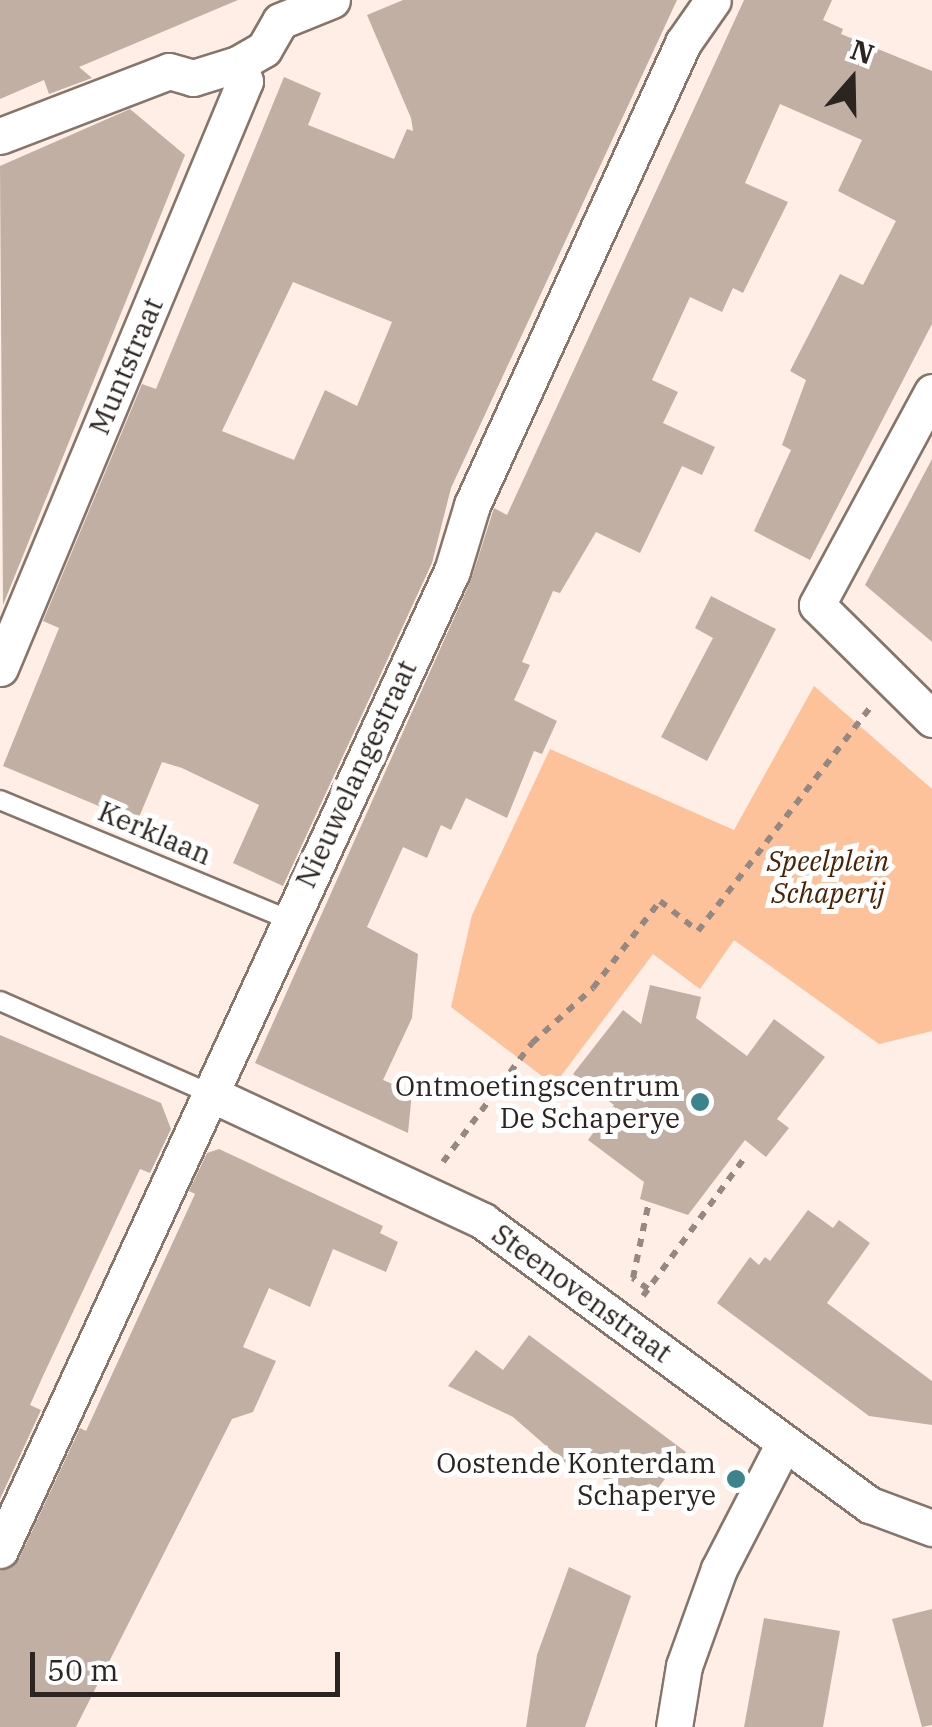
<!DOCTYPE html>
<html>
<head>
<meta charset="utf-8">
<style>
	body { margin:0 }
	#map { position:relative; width:932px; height:1727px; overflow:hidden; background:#feeee5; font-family:"IBM Plex Serif",serif }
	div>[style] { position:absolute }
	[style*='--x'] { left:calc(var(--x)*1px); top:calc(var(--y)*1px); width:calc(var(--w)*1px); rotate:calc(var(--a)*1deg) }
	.green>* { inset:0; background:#fec29b }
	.building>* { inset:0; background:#c2afa4 }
	.path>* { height:6px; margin-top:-3px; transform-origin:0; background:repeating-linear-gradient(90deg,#948882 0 8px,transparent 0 16px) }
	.roads { filter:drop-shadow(2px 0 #86756b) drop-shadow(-2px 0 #86756b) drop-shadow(0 2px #86756b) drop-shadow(0 -2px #86756b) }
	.service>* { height:18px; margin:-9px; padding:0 9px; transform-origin:9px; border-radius:9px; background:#fff }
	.minor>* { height:35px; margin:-17.5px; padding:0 17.5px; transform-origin:17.5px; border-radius:17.5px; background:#fff }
	.dots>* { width:28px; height:28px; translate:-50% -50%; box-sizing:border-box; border:5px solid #fff; border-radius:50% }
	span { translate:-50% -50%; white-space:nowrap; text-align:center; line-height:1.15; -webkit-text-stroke:10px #fff; paint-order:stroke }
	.street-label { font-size:28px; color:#2b2420 }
	.park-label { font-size:28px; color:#4a2304; font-style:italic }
	.poi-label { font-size:28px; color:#2b2420 }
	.right { translate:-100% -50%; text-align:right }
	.north { position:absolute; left:802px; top:30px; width:100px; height:100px; -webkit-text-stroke:8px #fff; paint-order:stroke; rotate:20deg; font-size:28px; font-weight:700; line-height:40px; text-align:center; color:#2b2420 }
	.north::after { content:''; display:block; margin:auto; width:35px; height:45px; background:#2b2420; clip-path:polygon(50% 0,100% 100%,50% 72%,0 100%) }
	.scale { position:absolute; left:30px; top:1652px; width:310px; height:45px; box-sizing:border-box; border:5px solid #2b2420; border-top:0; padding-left:12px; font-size:30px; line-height:35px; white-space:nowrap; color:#2b2420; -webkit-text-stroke:8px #fff; paint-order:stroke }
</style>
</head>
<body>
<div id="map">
	<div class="green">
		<div style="clip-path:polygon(814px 686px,932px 789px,932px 1031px,879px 1044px,734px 940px,700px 989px,653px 954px,554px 1085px,451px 1007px,472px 915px,550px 749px,734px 830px)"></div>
	</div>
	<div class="building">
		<div style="clip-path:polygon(0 0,238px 0,79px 67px,92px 78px,49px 94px,44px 80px,0 99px)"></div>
		<div style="clip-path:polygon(evenodd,403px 0,677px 0,451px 488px,432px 563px,283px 886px,233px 863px,259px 805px,182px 768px,162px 762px,137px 822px,3px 766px,59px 628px,43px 621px,142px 384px,156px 389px,284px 77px,321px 93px,308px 125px,394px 159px,407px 129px,413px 131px,411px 118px,367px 15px,403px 0,293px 282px,392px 322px,357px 406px,325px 390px,294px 460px,222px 431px,293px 282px)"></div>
		<div style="clip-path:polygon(744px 0,832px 0,823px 20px,843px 29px,841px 34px,932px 71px,932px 324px,810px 560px,754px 531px,791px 450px,782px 445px,806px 380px,790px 371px,840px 274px,863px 285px,896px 221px,838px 191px,862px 140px,780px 104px,745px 183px,788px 202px,743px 293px,733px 288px,722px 312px,690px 297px,652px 380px,678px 392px,663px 423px,715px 447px,702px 475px,682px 466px,640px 553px,596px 532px,560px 593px,553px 591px,522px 662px,530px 665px,514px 700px,557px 721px,542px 754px,534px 751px,507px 818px,466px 798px,451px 830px,441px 825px,427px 858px,403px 847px,367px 927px,418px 954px,412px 1018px,383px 1080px,412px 1092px,408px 1133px,255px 1063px,471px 580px,494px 508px,507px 515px)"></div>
		<div style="clip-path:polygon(130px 109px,185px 155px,3px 605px,0 166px)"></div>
		<div style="clip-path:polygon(932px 459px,932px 642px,865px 585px)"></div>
		<div style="clip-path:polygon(711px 596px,776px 629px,707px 761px,661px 737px,713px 638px,695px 628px)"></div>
		<div style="clip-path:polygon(650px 985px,701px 997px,696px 1018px,747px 1056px,774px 1019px,825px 1057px,777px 1119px,789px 1128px,766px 1157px,745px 1140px,688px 1215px,640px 1199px,644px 1182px,588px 1140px,614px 1105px,573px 1074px,623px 1010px,641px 1024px)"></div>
		<div style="clip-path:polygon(0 1035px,161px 1103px,171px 1129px,150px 1173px,140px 1169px,43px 1376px,30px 1405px,41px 1410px,0 1499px)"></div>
		<div style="clip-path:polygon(219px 1149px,383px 1226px,380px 1233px,398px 1242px,386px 1272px,333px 1249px,310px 1307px,269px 1288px,243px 1347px,276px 1361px,253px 1412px,232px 1419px,76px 1727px,0 1727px,0 1571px,19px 1559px,80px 1428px,86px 1431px,195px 1194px,189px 1191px,207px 1153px)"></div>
		<div style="clip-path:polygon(808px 1210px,833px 1228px,839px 1220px,870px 1243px,827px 1303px,932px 1381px,932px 1425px,869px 1416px,717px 1303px,750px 1257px,759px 1265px,765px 1257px,770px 1261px)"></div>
		<div style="clip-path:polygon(529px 1335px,686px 1452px,640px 1511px,598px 1474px,581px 1466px,576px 1472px,513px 1417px,448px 1386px,476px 1350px,503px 1370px)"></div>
		<div style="clip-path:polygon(569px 1567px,631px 1596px,585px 1727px,526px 1727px,537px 1655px)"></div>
		<div style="clip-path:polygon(932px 1609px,932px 1725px,922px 1727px,892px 1619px)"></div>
		<div style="clip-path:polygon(764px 1618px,840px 1631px,823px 1727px,744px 1727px)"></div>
	</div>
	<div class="path">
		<div style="--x:443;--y:1162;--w:149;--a:-53.2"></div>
		<div style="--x:532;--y:1043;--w:82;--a:-42"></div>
		<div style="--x:593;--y:988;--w:110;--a:-52.4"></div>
		<div style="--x:660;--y:901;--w:48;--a:38.3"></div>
		<div style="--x:698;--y:931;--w:284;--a:-52.4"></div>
		<div style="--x:648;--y:1289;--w:19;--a:-144"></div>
		<div style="--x:633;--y:1278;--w:74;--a:-78.2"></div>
		<div style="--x:643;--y:1296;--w:174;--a:-53.7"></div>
	</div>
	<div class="roads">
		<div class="service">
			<div style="--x:0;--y:800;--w:312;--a:22.5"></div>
			<div style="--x:0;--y:1001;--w:231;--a:23.8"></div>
		</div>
		<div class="minor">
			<div style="--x:0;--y:136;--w:181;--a:-21"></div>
			<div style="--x:169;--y:71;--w:25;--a:16"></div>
			<div style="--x:193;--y:78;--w:47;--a:-17.3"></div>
			<div style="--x:238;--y:64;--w:30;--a:-30"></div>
			<div style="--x:264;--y:49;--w:32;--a:-60"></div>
			<div style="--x:280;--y:21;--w:56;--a:-22"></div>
			<div style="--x:932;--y:392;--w:242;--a:118.4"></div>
			<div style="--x:817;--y:605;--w:162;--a:44.7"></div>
			<div style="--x:0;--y:668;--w:636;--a:-67.35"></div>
			<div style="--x:245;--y:81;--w:18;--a:-112"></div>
			<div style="--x:211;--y:1094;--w:300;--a:25"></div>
			<div style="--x:483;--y:1221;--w:480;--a:36.3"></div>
			<div style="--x:870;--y:1505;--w:66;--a:20.4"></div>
			<div style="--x:0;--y:1550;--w:1078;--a:-65.22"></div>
			<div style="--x:452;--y:571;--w:69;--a:-73.1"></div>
			<div style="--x:472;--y:505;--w:508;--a:-65.45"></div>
			<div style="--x:683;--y:43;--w:52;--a:-55.1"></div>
			<div style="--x:674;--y:1727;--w:62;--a:-80.7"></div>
			<div style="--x:684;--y:1666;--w:103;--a:-70.2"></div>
			<div style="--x:719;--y:1569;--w:142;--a:-62.7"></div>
		</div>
	</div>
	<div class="dots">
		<div style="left:700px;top:1102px;background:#3c838b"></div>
		<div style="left:736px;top:1479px;background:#3c838b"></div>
	</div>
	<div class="street-label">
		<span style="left:126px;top:366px;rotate:-67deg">Muntstraat</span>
		<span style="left:356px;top:774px;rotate:-65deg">Nieuwelangestraat</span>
		<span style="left:155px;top:833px;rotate:23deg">Kerklaan</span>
		<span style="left:582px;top:1293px;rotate:36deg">Steenovenstraat</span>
	</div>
	<div class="park-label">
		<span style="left:828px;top:877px">Speelplein<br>Schaperij</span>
	</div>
	<div class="poi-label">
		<span class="right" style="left:680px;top:1102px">Ontmoetingscentrum<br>De Schaperye</span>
		<span class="right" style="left:716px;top:1479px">Oostende Konterdam<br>Schaperye</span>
	</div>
	<div class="north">N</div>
	<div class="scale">50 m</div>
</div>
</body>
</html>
